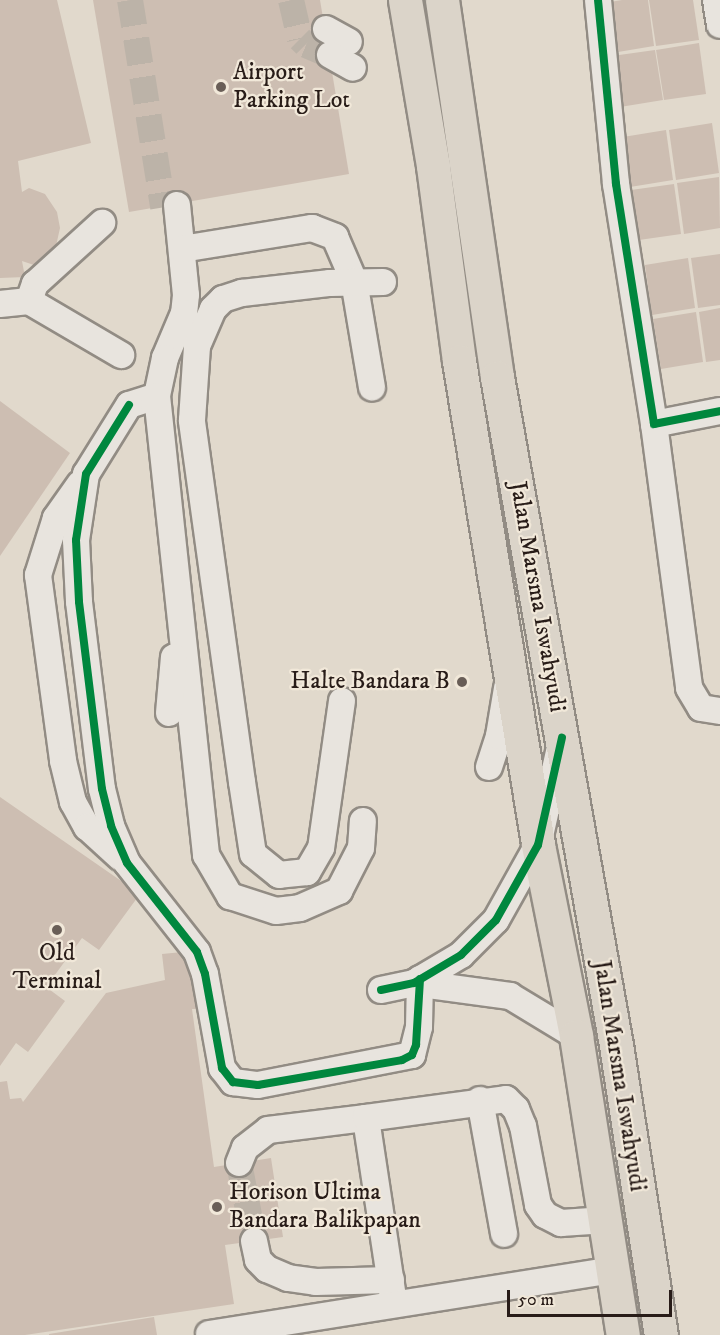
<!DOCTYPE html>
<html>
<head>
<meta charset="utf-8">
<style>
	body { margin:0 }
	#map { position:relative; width:720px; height:1335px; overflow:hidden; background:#e1d9cc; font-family:"IM FELL DW Pica",serif }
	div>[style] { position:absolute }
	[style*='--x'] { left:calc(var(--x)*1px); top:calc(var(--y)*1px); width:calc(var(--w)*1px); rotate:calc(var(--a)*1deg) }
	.building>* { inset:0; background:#cdbeb2 }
	.minor-tunnel>* { height:26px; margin-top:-13px; transform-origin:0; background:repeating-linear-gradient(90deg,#bcb3a8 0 26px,transparent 0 39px) }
	.roads { filter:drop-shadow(2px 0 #928c84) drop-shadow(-2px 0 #928c84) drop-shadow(0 2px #928c84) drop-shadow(0 -2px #928c84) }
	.minor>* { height:26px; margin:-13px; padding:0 13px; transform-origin:13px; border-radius:13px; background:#e8e4de }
	.highway>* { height:33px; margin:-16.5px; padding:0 16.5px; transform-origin:16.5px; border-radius:16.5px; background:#dbd4c9 }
	.cycleway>* { height:8px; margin:-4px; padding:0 4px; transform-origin:4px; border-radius:4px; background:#00873e }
	.dots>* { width:16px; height:16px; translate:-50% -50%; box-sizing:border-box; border:3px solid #f1e8d9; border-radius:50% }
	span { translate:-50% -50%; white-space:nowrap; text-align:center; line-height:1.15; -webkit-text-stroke:4.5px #f1e8d9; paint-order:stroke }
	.poi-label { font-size:24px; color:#281c18 }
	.left { translate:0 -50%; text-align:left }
	.right { translate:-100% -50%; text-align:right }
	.street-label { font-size:24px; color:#281c18 }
	.scale { position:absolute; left:507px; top:1290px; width:165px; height:27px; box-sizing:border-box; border:3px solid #281c18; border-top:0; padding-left:8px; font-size:18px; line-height:21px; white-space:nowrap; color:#281c18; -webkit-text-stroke:4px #f1e8d9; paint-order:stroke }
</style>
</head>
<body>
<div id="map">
	<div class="building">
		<div style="clip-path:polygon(0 0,57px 0,91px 143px,18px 161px,22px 192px,29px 188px,45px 194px,57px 212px,60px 228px,54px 255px,40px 267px,22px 261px,25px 277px,0 278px)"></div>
		<div style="clip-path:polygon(93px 0,320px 0,349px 174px,129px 212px)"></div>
		<div style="clip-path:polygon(622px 0,648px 0,654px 46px,612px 53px,604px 3px)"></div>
		<div style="clip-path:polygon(649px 0,693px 0,699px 40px,656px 46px)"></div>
		<div style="clip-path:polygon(699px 43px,706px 94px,664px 100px,656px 50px)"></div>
		<div style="clip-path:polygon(655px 50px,663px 100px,620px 107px,612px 56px)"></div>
		<div style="clip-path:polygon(712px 123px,719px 173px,676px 180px,669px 130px)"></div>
		<div style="clip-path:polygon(666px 130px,673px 180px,630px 187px,623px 137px)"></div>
		<div style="clip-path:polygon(719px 177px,720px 228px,684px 234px,677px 183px)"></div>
		<div style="clip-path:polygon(674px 184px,681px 234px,639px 240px,631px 190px)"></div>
		<div style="clip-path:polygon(720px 254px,720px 305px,698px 308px,691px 258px)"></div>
		<div style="clip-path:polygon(688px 258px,695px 308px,652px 315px,645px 265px)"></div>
		<div style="clip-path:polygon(720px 308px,720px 360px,706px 362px,699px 312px)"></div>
		<div style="clip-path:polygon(696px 312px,703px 362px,661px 369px,653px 319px)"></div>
		<div style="clip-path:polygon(0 401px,70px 453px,0 556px)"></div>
		<div style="clip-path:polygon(0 797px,140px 894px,99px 950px,82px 938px,46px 987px,65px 1001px,28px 1052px,16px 1043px,0 1066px)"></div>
		<div style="clip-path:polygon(193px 951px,202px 1009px,192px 1009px,214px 1167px,271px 1158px,283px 1237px,225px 1245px,234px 1304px,25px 1335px,0 1335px,0 1082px,7px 1081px,10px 1099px,21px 1098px,23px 1102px,106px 993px,165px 980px,162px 954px)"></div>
		<div style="clip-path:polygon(154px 1317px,157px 1335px,49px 1335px,49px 1334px)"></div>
	</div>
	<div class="minor-tunnel">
		<div style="--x:130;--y:0;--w:210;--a:80.9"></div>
		<div style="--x:291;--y:0;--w:40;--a:77"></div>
		<div style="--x:300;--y:39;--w:8;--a:45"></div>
		<div style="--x:306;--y:45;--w:26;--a:23"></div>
		<div style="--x:239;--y:1163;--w:79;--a:79.1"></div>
	</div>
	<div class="roads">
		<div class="minor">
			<div style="--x:598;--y:0;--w:185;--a:84.4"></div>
			<div style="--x:616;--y:184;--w:243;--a:81"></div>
			<div style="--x:654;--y:424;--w:67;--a:-11.1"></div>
			<div style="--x:716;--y:0;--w:25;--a:81"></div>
			<div style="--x:326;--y:29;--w:26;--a:29"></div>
			<div style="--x:330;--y:55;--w:26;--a:29"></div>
			<div style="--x:177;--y:205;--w:90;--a:84.3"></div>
			<div style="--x:186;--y:295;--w:18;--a:96"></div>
			<div style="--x:184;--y:313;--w:49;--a:112.9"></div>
			<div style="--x:165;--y:358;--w:39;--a:102"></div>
			<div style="--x:157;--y:396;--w:462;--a:83.9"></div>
			<div style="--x:206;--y:855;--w:48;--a:59.7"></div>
			<div style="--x:230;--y:896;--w:48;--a:18.1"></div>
			<div style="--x:276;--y:911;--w:24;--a:-7"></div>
			<div style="--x:300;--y:908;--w:43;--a:-23.6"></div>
			<div style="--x:339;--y:891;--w:48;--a:-62.9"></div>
			<div style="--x:361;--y:848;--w:27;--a:-86"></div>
			<div style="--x:182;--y:249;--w:132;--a:-9.2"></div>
			<div style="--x:312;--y:228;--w:25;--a:21"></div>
			<div style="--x:335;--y:237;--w:48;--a:66.6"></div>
			<div style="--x:354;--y:281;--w:108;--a:80.4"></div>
			<div style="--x:29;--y:301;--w:18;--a:-71"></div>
			<div style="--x:35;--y:284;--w:91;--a:-42.3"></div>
			<div style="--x:0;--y:304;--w:29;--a:-6"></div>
			<div style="--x:29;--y:301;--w:107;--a:30.4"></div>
			<div style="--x:157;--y:396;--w:29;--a:162"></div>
			<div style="--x:129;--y:405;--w:81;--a:121.9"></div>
			<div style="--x:86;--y:474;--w:67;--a:98.6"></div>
			<div style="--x:76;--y:540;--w:62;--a:87.2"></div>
			<div style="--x:79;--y:602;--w:188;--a:83"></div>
			<div style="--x:102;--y:789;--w:38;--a:76"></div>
			<div style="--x:111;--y:826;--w:40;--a:66.6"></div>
			<div style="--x:127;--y:863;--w:113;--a:51.8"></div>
			<div style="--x:197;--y:952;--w:23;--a:70"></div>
			<div style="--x:205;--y:974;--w:96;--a:79.7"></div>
			<div style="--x:222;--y:1068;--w:18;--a:52"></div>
			<div style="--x:233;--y:1082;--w:25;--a:7"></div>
			<div style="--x:258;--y:1085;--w:157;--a:-11"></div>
			<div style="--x:412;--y:1055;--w:29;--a:-76"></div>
			<div style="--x:419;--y:1027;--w:48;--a:-88.8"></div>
			<div style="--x:654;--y:424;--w:266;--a:82.4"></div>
			<div style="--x:689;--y:688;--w:23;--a:59"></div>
			<div style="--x:701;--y:708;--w:19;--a:9"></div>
			<div style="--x:80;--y:484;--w:42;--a:125.2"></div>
			<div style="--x:56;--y:518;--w:60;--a:107.5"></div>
			<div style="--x:38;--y:575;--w:188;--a:82.3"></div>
			<div style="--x:63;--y:761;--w:42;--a:76.3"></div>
			<div style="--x:73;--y:802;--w:29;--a:61"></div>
			<div style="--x:87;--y:827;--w:45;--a:42.3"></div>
			<div style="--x:342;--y:701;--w:148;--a:98.1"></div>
			<div style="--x:321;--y:848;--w:28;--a:120"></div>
			<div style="--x:307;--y:872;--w:28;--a:174"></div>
			<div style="--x:279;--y:875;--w:33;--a:-141"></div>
			<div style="--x:253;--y:854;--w:73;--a:-98.7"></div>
			<div style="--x:242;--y:782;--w:365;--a:-97.9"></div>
			<div style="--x:192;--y:420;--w:74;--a:-86.1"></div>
			<div style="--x:197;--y:346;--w:40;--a:-66.6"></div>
			<div style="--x:213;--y:309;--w:14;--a:-45"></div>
			<div style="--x:223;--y:299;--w:20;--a:-18"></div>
			<div style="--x:242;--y:293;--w:89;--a:-6.5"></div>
			<div style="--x:330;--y:283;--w:53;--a:-1.1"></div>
			<div style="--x:169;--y:713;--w:56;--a:-84.9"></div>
			<div style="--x:489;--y:767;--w:33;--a:-72"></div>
			<div style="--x:499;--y:736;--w:49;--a:-80.5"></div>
			<div style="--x:414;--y:983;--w:97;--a:7.7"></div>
			<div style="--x:510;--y:996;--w:77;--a:31.2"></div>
			<div style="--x:381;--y:990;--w:34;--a:-12"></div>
			<div style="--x:414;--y:983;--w:55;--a:-30.8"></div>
			<div style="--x:461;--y:955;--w:49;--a:-45"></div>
			<div style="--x:496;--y:920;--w:86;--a:-60.8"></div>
			<div style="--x:538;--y:845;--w:100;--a:-77.3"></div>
			<div style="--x:480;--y:1100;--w:136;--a:79.8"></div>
			<div style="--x:239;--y:1163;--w:16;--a:-68"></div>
			<div style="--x:245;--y:1148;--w:29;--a:-38"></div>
			<div style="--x:268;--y:1130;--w:99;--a:-7"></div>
			<div style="--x:254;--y:1241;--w:19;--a:78"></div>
			<div style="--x:258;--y:1260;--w:13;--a:45"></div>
			<div style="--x:267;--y:1269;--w:23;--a:23"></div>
			<div style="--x:288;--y:1278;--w:28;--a:8"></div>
			<div style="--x:316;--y:1282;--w:75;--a:-1.5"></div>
			<div style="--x:394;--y:1304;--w:188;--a:-98.6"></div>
			<div style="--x:366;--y:1118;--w:141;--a:-7.7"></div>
			<div style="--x:506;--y:1099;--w:14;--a:45"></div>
			<div style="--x:516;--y:1109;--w:18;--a:68"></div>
			<div style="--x:523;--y:1126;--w:80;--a:79.2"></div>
			<div style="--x:538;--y:1205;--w:12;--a:55"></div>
			<div style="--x:545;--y:1215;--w:18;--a:27"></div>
			<div style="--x:561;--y:1223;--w:45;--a:-3.8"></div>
			<div style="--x:209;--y:1334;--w:409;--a:-9"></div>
		</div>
		<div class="highway">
			<div style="--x:405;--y:0;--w:168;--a:80.4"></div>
			<div style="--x:433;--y:166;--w:197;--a:82.4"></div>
			<div style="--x:459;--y:361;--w:490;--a:80.7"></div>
			<div style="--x:538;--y:845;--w:195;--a:78.7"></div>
			<div style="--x:576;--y:1036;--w:303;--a:81.1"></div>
			<div style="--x:442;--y:0;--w:381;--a:81.7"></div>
			<div style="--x:497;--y:377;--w:679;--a:79.9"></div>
			<div style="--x:616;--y:1045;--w:293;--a:81.2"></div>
		</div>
	</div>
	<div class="cycleway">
		<div style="--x:598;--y:0;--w:185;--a:84.4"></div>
		<div style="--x:616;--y:184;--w:243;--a:81"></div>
		<div style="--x:654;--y:424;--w:67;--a:-11.1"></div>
		<div style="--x:129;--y:405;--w:81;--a:121.9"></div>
		<div style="--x:86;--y:474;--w:67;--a:98.6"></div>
		<div style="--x:76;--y:540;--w:62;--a:87.2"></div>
		<div style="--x:79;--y:602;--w:188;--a:83"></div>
		<div style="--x:102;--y:789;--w:38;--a:76"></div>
		<div style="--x:111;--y:826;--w:40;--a:66.6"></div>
		<div style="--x:127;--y:863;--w:113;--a:51.8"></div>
		<div style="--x:197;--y:952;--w:23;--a:70"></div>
		<div style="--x:205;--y:974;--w:96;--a:79.7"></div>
		<div style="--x:222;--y:1068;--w:18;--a:52"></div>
		<div style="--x:233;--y:1082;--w:25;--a:7"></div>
		<div style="--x:258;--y:1085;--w:146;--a:-9.8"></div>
		<div style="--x:402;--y:1060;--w:11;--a:-27"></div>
		<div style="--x:412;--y:1055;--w:11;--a:-68"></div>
		<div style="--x:416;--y:1045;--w:66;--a:-86.5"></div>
		<div style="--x:381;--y:990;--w:34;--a:-12"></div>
		<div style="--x:414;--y:983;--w:55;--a:-30.8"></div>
		<div style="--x:461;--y:955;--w:49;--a:-45"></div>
		<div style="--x:496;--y:920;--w:86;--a:-60.8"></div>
		<div style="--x:538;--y:845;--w:110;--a:-77.4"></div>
	</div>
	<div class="dots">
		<div style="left:221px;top:87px;background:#695e57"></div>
		<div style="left:462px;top:682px;background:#695e57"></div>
		<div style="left:57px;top:930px;background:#695e57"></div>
		<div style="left:217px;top:1207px;background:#695e57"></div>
	</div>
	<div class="poi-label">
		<span class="left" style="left:233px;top:87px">Airport<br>Parking Lot</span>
		<span class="right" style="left:450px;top:682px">Halte Bandara B</span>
		<span style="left:57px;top:968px">Old<br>Terminal</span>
		<span class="left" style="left:229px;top:1207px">Horison Ultima<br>Bandara Balikpapan</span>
	</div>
	<div class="street-label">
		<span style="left:537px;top:597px;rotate:80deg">Jalan Marsma Iswahyudi</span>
		<span style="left:619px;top:1076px;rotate:81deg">Jalan Marsma Iswahyudi</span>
	</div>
	<div class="scale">50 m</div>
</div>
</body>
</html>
